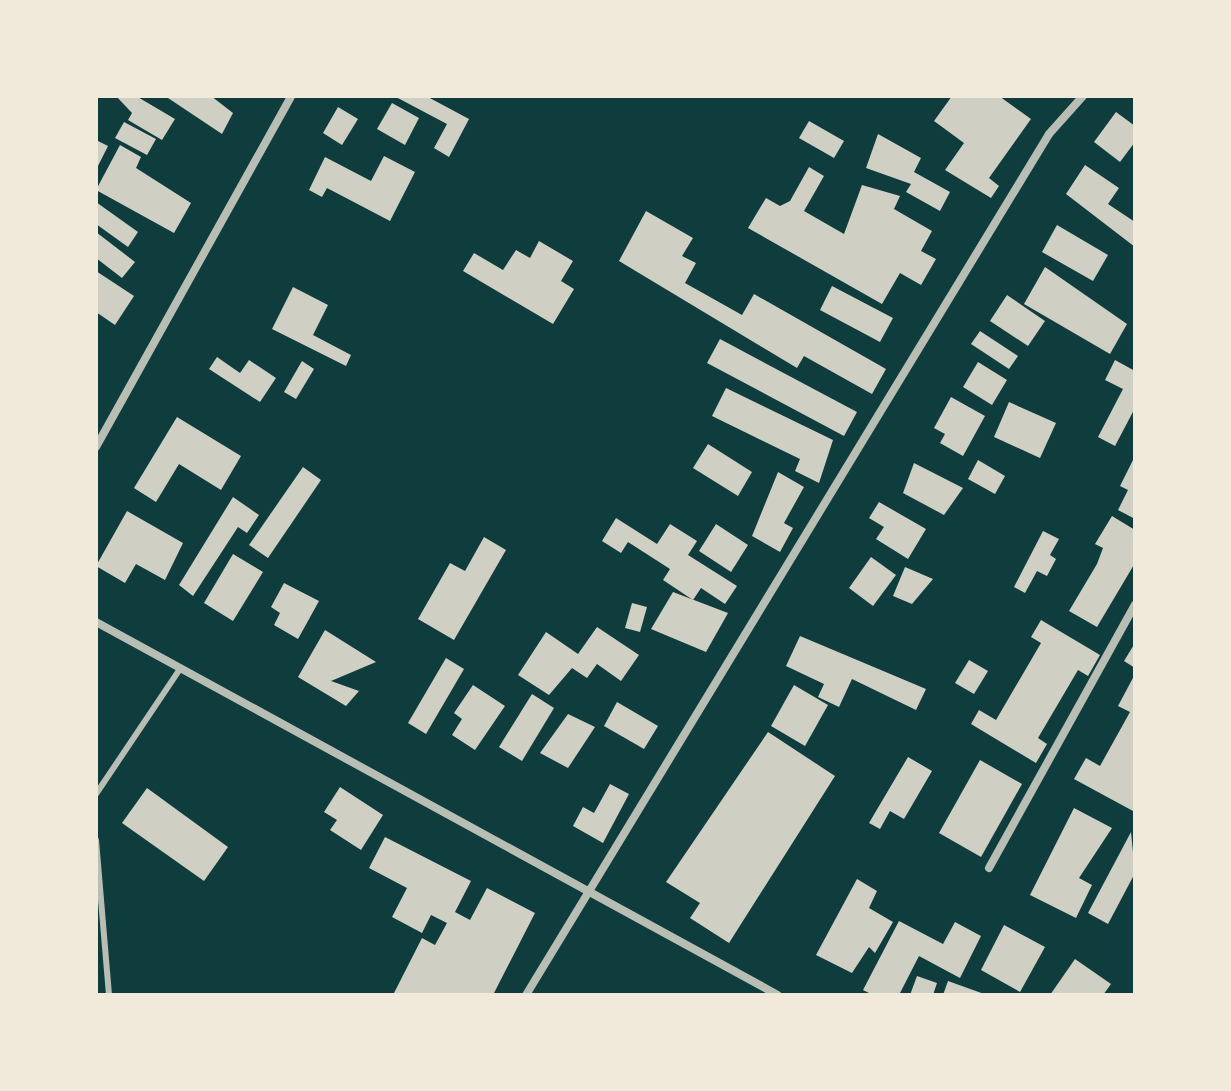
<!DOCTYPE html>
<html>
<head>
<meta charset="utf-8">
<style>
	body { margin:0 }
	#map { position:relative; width:1231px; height:1091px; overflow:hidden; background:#0f3d3e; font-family:"Fira Sans",sans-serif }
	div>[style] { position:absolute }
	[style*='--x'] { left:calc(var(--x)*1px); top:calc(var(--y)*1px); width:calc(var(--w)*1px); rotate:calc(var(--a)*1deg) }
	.building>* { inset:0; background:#cfcfc3 }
	.service>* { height:6px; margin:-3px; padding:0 3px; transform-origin:3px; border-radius:3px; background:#b8beb3 }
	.minor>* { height:8px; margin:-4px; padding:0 4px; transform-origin:4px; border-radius:4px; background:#b8beb3 }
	span { translate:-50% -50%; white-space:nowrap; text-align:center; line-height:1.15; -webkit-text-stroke:8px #f1e9da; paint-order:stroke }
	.frame { position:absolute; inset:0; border:98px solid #f1e9da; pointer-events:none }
</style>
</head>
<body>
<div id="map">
	<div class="building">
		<div style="clip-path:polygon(116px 96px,136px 96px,175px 119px,162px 140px,128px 120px,132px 113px)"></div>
		<div style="clip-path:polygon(165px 96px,211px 96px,233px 113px,222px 134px)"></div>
		<div style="clip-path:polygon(394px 96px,426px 96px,469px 119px,449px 157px,434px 148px,447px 124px)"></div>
		<div style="clip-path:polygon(952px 96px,999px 96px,1031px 119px,989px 178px,999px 186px,991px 198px,945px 170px,964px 143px,934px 121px)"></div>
		<div style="clip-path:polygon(392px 103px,419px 118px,405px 145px,377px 129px)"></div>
		<div style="clip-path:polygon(338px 107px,358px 119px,342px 145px,323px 133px)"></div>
		<div style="clip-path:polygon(1116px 112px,1135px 126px,1135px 142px,1120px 162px,1094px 142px)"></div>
		<div style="clip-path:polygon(809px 121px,844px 141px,834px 158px,799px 138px)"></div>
		<div style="clip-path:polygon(124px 122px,156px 139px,147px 155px,115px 138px)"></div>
		<div style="clip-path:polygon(878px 134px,921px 158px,914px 172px,950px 192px,940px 211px,906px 192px,911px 184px,866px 168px)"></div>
		<div style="clip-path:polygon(96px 140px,108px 146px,96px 170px)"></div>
		<div style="clip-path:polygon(120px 145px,141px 157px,136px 168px,191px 203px,174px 233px,96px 190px)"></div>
		<div style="clip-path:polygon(384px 156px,415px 172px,390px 221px,327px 188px,322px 197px,309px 190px,325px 157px,371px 181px)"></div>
		<div style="clip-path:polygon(1085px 165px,1119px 188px,1108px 204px,1135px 222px,1135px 247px,1066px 194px)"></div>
		<div style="clip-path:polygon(809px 167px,824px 176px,804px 211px,844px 234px,862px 185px,900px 196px,894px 209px,932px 231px,921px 251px,936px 259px,921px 285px,900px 273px,882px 304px,748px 228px,766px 198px,780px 206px,790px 201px)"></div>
		<div style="clip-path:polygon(96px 202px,138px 232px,128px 247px,96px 224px)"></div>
		<div style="clip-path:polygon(646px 211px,693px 238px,682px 256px,696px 263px,685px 283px,742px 315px,754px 294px,886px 369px,872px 394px,804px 356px,797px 368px,619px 261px)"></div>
		<div style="clip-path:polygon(1057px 225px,1108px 255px,1093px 281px,1042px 252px)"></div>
		<div style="clip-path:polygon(96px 232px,135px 262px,122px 278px,96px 258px)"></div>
		<div style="clip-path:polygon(539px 241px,573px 261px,561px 281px,574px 289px,553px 324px,463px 271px,474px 253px,503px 270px,516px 250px,530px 258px)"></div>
		<div style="clip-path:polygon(1045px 267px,1127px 324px,1110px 354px,1024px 304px)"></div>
		<div style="clip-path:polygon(96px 271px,134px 296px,115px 325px,96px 312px)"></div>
		<div style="clip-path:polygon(832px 286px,893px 318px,880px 342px,820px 310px)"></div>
		<div style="clip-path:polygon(293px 287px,328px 305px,313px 335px,351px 355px,346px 366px,272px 329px)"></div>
		<div style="clip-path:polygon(1007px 295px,1045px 321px,1028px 346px,990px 321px)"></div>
		<div style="clip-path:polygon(980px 331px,1018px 356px,1009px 369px,971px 344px)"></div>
		<div style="clip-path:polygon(720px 339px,857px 412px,844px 436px,707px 363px)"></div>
		<div style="clip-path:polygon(217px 357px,240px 373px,249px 360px,276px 378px,260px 402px,209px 369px)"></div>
		<div style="clip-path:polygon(1115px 360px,1135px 371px,1135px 408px,1115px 446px,1098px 437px,1123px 389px,1105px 380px)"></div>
		<div style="clip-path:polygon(302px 361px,314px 369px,296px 399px,284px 392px)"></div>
		<div style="clip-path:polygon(978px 362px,1007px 380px,992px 405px,963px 387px)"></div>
		<div style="clip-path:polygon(726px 388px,833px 440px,819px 483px,795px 471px,800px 459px,712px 416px)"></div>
		<div style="clip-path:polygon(951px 397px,985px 416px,963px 456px,940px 443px,945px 434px,934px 428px)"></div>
		<div style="clip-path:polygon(1009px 402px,1056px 423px,1040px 458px,994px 437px)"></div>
		<div style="clip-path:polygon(177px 417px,241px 456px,221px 490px,179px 464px,156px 502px,134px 488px)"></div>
		<div style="clip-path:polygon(708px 444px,752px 472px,738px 496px,693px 468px)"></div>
		<div style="clip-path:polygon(1135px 456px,1135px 519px,1118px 510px,1128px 490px,1120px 486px)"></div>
		<div style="clip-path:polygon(978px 460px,1005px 476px,995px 494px,968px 479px)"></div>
		<div style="clip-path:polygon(914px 463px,963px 488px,944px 515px,903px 493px)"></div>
		<div style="clip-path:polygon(303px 467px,321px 480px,268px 558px,249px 545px)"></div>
		<div style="clip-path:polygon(778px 472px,804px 487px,784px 523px,793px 528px,780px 552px,752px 536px)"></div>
		<div style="clip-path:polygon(233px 497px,259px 515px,247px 533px,238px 527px,193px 596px,179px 585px)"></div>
		<div style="clip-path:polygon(879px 502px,926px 529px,908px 559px,876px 539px,884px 527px,869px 518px)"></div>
		<div style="clip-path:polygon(127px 511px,183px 543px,165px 580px,136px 564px,125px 583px,96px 566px)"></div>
		<div style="clip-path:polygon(1112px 516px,1135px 530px,1135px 563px,1097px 627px,1069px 611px,1097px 564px,1103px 548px,1095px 544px)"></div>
		<div style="clip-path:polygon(616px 518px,657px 544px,670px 524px,697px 541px,688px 555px,737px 586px,725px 604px,701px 588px,693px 600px,663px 580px,670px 569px,628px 542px,621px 553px,602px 541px)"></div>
		<div style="clip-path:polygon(716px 524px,748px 545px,731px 572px,699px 551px)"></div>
		<div style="clip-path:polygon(1043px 531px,1059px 539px,1050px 555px,1056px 559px,1047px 576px,1037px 571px,1025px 593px,1014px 587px)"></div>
		<div style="clip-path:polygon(484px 537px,506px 550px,454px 640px,418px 619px,450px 563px,465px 571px)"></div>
		<div style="clip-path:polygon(233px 554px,263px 572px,233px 621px,204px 603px)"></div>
		<div style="clip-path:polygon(871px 557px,896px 575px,873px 606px,849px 588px)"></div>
		<div style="clip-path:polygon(905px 567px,933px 579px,912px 604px,893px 596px)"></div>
		<div style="clip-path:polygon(284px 583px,319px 601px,298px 639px,274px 625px,280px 613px,271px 607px)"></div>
		<div style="clip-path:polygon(673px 592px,728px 613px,706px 652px,651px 629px)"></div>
		<div style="clip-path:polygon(632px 603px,647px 607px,640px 632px,625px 628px)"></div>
		<div style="clip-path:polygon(1041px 620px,1100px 655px,1088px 676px,1078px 670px,1038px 738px,1047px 744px,1036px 763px,971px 724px,979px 710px,996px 720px,1041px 643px,1031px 637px)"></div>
		<div style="clip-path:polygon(597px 627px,639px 655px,621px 681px,597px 664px,587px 678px,572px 668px,549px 695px,518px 675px,546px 632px,578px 654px)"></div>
		<div style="clip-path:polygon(325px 630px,376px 662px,331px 681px,359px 691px,346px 706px,298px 677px)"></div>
		<div style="clip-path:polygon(800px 636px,926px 689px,916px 710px,852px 679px,839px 707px,818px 697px,824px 684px,786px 666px)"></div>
		<div style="clip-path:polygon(1135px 643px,1135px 668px,1124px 661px)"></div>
		<div style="clip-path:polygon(446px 658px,464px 669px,426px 734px,408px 723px)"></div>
		<div style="clip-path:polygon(969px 660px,988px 671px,974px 694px,955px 683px)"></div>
		<div style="clip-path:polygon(1135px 674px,1135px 807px,1133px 811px,1074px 779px,1086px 758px,1100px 766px,1130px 712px,1118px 706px)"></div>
		<div style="clip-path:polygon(473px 685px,505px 706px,475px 750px,452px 735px,462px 719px,454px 713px)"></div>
		<div style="clip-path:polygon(794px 685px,828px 705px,805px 746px,771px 726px)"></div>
		<div style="clip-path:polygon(532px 694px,554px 708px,522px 761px,499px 747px)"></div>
		<div style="clip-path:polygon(617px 702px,658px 726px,644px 749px,604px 726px)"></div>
		<div style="clip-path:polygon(568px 714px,595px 727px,568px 768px,540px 753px)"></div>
		<div style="clip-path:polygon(768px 732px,835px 776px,729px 943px,690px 918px,700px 903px,666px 882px)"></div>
		<div style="clip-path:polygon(908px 757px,932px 771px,904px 819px,890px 811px,880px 829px,869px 823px)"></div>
		<div style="clip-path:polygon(980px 760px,1022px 784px,981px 857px,939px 833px)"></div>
		<div style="clip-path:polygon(610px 784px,629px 794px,603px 843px,573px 826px,583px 807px,594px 813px)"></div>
		<div style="clip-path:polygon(340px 787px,383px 815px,361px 850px,330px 830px,337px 820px,324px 812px)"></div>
		<div style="clip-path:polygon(147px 788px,228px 847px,204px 881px,122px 823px)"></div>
		<div style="clip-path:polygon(1074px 808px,1112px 828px,1079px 878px,1092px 885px,1076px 918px,1030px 895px)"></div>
		<div style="clip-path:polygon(1131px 832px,1135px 873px,1108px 924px,1088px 913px)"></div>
		<div style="clip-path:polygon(385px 837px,471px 881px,455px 912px,470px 920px,487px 888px,535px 913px,493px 995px,393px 995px,422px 938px,435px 945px,447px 923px,431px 915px,422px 933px,392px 917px,407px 888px,369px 868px)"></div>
		<div style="clip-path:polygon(857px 879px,877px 891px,869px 908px,893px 922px,875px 953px,869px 947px,852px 973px,816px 955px)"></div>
		<div style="clip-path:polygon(899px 921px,943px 944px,955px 922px,981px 936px,960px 978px,919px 956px,899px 995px,873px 995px,863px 990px)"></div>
		<div style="clip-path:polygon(1004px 925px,1045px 947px,1020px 992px,981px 970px)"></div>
		<div style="clip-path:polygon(1075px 959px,1111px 984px,1103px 995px,1050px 995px)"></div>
		<div style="clip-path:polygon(917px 976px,937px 983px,933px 995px,910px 995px)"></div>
		<div style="clip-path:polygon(948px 981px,987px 995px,943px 995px)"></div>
	</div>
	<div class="service">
		<div style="--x:96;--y:794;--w:151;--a:-56.1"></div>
		<div style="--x:96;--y:840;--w:156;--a:85.2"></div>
	</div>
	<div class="minor">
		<div style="--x:96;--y:447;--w:402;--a:-60.9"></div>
		<div style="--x:96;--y:622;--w:777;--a:28.68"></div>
		<div style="--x:989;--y:868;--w:301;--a:-61"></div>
		<div style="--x:526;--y:995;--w:1007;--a:-58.72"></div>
		<div style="--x:1049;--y:134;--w:51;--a:-48.2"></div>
	</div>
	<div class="frame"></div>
</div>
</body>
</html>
